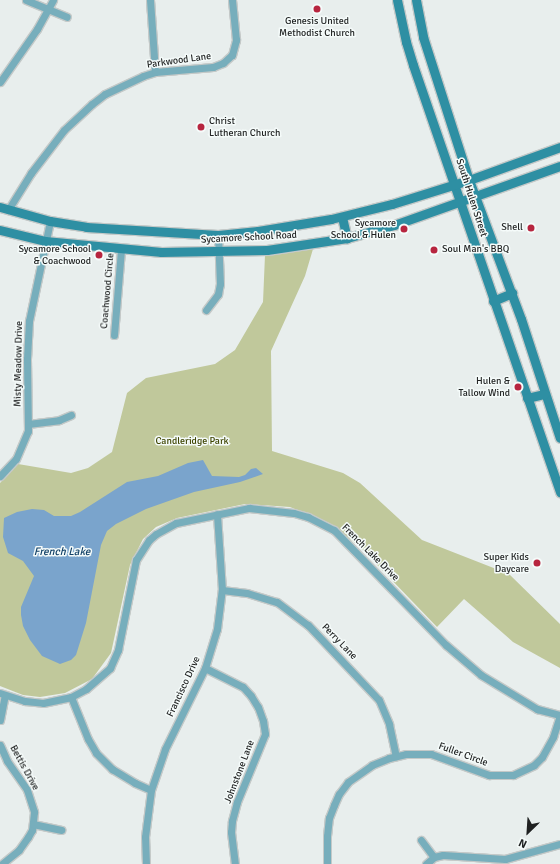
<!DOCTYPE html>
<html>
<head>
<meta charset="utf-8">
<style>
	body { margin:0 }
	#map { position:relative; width:560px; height:864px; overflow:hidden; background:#e8eeed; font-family:Signika,sans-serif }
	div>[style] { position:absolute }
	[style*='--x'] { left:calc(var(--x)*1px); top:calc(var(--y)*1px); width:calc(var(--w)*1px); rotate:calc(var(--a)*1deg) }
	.green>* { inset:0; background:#c0c89b }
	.water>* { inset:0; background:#7aa4cc }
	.roads { filter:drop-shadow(1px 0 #c4c9c8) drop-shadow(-1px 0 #c4c9c8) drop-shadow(0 1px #c4c9c8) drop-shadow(0 -1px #c4c9c8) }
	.minor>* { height:7px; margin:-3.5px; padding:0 3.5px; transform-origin:3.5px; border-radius:3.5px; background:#77aebc }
	.secondary>* { height:9px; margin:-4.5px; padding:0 4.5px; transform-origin:4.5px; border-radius:4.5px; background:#2e8fa3 }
	.dots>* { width:11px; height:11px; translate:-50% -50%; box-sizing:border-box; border:2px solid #f5fbfa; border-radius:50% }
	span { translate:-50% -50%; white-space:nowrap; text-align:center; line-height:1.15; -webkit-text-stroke:3px #f5fbfa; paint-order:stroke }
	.poi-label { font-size:10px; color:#1f2121 }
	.left { translate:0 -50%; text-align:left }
	.right { translate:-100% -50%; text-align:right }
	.street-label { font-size:10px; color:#1f2121 }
	.park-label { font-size:10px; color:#3e4400 }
	.water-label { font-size:11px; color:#104067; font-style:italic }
	.north { position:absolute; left:508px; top:812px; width:40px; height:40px; -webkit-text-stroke:3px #f5fbfa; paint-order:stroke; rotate:205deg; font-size:11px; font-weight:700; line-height:16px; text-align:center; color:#1f2121 }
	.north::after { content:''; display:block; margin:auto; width:14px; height:18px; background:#1f2121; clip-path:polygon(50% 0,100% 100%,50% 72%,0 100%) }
</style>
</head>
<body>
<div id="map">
	<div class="green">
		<div style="clip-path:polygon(313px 249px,305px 276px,271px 351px,272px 451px,343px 473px,360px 483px,422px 540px,509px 574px,560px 624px,560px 668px,513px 642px,464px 599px,437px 627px,359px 546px,329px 523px,290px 507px,245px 504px,177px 518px,156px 527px,143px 539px,130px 565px,111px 653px,92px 679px,65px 693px,40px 697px,23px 695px,0 686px,0 483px,18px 464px,71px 473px,88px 468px,112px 452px,127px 393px,146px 378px,215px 364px,235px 350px,263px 302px,265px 255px)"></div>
	</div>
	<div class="water">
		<div style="clip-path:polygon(203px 460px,212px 476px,239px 477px,245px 475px,251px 469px,256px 468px,263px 474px,240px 482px,194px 492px,146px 509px,116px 524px,107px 531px,101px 545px,86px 623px,76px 655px,71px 660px,60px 664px,42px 656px,30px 640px,23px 626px,21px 615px,21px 607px,34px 576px,23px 561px,8px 553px,3px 537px,4px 518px,17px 512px,32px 509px,44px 510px,54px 516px,71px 516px,80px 512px,127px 482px,158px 476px,188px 463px)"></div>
	</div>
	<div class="roads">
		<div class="minor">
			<div style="--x:26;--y:0;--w:44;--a:22.5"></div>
			<div style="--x:150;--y:0;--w:72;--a:86"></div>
			<div style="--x:0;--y:82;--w:65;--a:-55.1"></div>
			<div style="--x:37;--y:29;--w:33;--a:-61"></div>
			<div style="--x:8;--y:210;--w:44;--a:-58.1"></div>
			<div style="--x:31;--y:173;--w:54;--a:-52.5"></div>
			<div style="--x:64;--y:130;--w:38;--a:-43"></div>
			<div style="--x:92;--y:104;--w:16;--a:-38"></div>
			<div style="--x:105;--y:94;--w:42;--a:-25.3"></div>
			<div style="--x:143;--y:76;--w:13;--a:-18"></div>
			<div style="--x:155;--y:72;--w:58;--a:-4.9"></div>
			<div style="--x:213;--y:67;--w:11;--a:-22"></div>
			<div style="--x:223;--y:63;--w:12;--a:-42"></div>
			<div style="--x:232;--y:55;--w:16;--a:-75"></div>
			<div style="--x:236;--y:40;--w:40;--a:-95.7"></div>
			<div style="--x:206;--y:310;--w:20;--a:-53"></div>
			<div style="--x:218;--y:294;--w:10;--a:-79"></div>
			<div style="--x:220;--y:284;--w:49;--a:-92.3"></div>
			<div style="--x:114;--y:335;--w:86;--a:-85.3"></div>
			<div style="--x:28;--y:424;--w:31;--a:-7"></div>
			<div style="--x:59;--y:420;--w:13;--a:-23"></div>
			<div style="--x:0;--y:476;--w:23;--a:-47"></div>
			<div style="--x:16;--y:459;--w:30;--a:-67"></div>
			<div style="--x:28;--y:431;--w:72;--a:-90.8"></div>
			<div style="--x:27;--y:359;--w:38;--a:-87"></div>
			<div style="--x:29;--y:321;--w:102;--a:-78.1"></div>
			<div style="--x:222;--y:590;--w:25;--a:7"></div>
			<div style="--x:247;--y:593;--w:31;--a:17"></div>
			<div style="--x:277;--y:602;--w:39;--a:37"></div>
			<div style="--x:308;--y:625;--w:103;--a:46.6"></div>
			<div style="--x:379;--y:700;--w:26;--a:67"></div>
			<div style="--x:389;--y:724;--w:33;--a:78"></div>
			<div style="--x:205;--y:668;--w:42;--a:26.6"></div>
			<div style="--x:243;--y:687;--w:12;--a:48"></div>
			<div style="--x:251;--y:696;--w:13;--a:58"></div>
			<div style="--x:258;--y:707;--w:15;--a:70"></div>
			<div style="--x:263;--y:721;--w:13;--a:81"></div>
			<div style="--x:265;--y:734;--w:74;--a:112.4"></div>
			<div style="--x:237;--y:802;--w:20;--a:105"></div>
			<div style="--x:232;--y:821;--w:11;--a:95"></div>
			<div style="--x:231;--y:832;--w:32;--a:83"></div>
			<div style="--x:0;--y:693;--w:26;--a:18"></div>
			<div style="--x:25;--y:701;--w:18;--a:6"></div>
			<div style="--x:43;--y:703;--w:29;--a:-12"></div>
			<div style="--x:71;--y:697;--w:17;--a:-28"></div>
			<div style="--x:86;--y:689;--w:32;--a:-41"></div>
			<div style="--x:110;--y:668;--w:20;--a:-66"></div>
			<div style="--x:118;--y:650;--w:92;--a:-78.7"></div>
			<div style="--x:136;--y:560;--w:24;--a:-57"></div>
			<div style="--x:149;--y:540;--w:9;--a:-41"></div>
			<div style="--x:156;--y:534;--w:23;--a:-29"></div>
			<div style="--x:176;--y:523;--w:75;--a:-11.6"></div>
			<div style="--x:249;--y:508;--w:45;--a:6.3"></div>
			<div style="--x:294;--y:513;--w:15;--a:16"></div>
			<div style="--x:308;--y:517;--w:29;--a:27"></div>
			<div style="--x:334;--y:530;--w:161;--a:45.8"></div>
			<div style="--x:446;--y:645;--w:46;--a:40.6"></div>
			<div style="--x:481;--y:675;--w:66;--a:31.3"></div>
			<div style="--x:537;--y:709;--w:24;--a:15"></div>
			<div style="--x:71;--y:697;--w:45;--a:68"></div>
			<div style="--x:88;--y:739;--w:16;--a:60"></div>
			<div style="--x:96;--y:753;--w:23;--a:45"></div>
			<div style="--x:112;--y:769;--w:27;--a:31"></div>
			<div style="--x:135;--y:783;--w:17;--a:24"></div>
			<div style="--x:0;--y:720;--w:25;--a:-79"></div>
			<div style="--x:0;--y:745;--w:17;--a:66"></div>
			<div style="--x:7;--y:761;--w:35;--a:55"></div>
			<div style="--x:27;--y:790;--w:23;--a:72"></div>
			<div style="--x:34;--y:812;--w:18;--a:96"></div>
			<div style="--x:32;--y:830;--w:8;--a:120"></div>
			<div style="--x:28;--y:837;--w:16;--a:125"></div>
			<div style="--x:19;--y:850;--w:22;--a:141"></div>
			<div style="--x:33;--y:824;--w:29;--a:12"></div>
			<div style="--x:421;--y:840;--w:21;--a:53"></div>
			<div style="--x:146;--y:864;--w:27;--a:-92"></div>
			<div style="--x:145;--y:837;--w:47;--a:-82.7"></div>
			<div style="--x:151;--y:790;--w:43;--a:-71.1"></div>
			<div style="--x:165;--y:749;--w:90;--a:-63.7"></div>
			<div style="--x:205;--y:668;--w:41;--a:-72.9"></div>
			<div style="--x:217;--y:629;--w:39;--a:-83"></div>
			<div style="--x:222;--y:590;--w:76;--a:-93.8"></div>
			<div style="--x:327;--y:864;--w:28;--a:-90"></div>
			<div style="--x:327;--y:836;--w:18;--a:-84"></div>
			<div style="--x:329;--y:818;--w:14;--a:-69"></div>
			<div style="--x:334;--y:805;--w:12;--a:-66"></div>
			<div style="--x:339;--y:794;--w:15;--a:-53"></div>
			<div style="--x:348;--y:782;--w:29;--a:-35"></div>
			<div style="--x:372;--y:765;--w:18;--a:-22"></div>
			<div style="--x:389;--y:758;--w:17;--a:-13"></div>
			<div style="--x:406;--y:754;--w:25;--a:0"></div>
			<div style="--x:431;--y:754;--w:62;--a:19.9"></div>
			<div style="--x:489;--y:775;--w:24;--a:0"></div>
			<div style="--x:513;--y:775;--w:23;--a:-25"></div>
			<div style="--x:534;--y:765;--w:11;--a:-45"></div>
			<div style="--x:542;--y:757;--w:23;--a:-61"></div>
			<div style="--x:553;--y:737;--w:23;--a:-72"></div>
			<div style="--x:426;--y:864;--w:11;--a:-41"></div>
			<div style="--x:434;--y:857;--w:9;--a:-13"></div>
			<div style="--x:443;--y:855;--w:62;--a:3.7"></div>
			<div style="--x:505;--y:859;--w:57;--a:-15.3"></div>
		</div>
		<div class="secondary">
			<div style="--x:397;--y:0;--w:43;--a:77.9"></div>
			<div style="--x:406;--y:42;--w:24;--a:73"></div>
			<div style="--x:413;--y:65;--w:452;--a:71"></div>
			<div style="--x:416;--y:0;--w:38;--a:79"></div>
			<div style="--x:423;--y:37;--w:150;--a:72.2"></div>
			<div style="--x:469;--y:180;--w:148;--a:69.5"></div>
			<div style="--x:521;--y:319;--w:125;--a:71.9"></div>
			<div style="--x:0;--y:207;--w:52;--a:15.6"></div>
			<div style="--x:50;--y:221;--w:36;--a:9"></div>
			<div style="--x:86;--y:227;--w:132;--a:3.5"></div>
			<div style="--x:218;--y:235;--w:40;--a:-5.7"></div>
			<div style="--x:258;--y:231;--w:74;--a:-9.3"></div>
			<div style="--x:331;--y:219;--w:63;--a:-13.8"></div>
			<div style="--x:392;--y:204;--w:81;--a:-17.3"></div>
			<div style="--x:469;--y:180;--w:97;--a:-19.9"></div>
			<div style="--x:342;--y:217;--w:22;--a:77"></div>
			<div style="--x:0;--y:230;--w:46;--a:13.7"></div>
			<div style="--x:45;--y:241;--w:117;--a:5.4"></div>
			<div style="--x:161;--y:252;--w:106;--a:-1.1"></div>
			<div style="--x:267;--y:250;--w:81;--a:-8.5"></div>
			<div style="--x:347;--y:238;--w:49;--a:-15.5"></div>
			<div style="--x:394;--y:225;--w:176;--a:-19.6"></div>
			<div style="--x:493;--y:301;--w:21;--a:-23"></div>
			<div style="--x:527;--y:398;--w:18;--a:-13"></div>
		</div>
	</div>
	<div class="dots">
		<div style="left:317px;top:9px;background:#b7253f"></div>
		<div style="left:201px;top:127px;background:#b7253f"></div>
		<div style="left:531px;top:228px;background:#b7253f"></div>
		<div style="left:404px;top:229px;background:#b7253f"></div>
		<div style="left:434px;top:250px;background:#b7253f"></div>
		<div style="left:99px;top:255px;background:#b7253f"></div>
		<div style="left:518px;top:387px;background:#b7253f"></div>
		<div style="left:537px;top:563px;background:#b7253f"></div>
	</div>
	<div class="poi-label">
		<span style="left:317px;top:27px">Genesis United<br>Methodist Church</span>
		<span class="left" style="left:209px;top:127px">Christ<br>Lutheran Church</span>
		<span class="right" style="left:396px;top:229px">Sycamore<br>School &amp; Hulen</span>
		<span class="right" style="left:523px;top:228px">Shell</span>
		<span class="right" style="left:91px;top:255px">Sycamore School<br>&amp; Coachwood</span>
		<span class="left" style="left:442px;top:250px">Soul Man's BBQ</span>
		<span class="right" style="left:510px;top:387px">Hulen &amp;<br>Tallow Wind</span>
		<span class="right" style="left:529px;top:563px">Super Kids<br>Daycare</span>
	</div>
	<div class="street-label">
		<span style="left:179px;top:61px;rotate:-8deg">Parkwood Lane</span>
		<span style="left:471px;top:198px;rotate:72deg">South Hulen Street</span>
		<span style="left:249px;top:238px;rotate:-3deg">Sycamore School Road</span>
		<span style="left:108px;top:291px;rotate:-85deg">Coachwood Circle</span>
		<span style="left:19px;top:364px;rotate:-89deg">Misty Meadow Drive</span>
		<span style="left:370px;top:553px;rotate:45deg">French Lake Drive</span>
		<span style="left:339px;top:642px;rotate:46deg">Perry Lane</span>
		<span style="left:184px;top:687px;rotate:-65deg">Francisco Drive</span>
		<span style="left:463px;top:755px;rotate:20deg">Fuller Circle</span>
		<span style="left:24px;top:768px;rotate:61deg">Bettis Drive</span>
		<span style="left:240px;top:772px;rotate:-69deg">Johnstone Lane</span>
	</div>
	<div class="park-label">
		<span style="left:192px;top:442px">Candleridge Park</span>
	</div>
	<div class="water-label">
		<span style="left:62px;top:552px">French Lake</span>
	</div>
	<div class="north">N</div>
</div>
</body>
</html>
